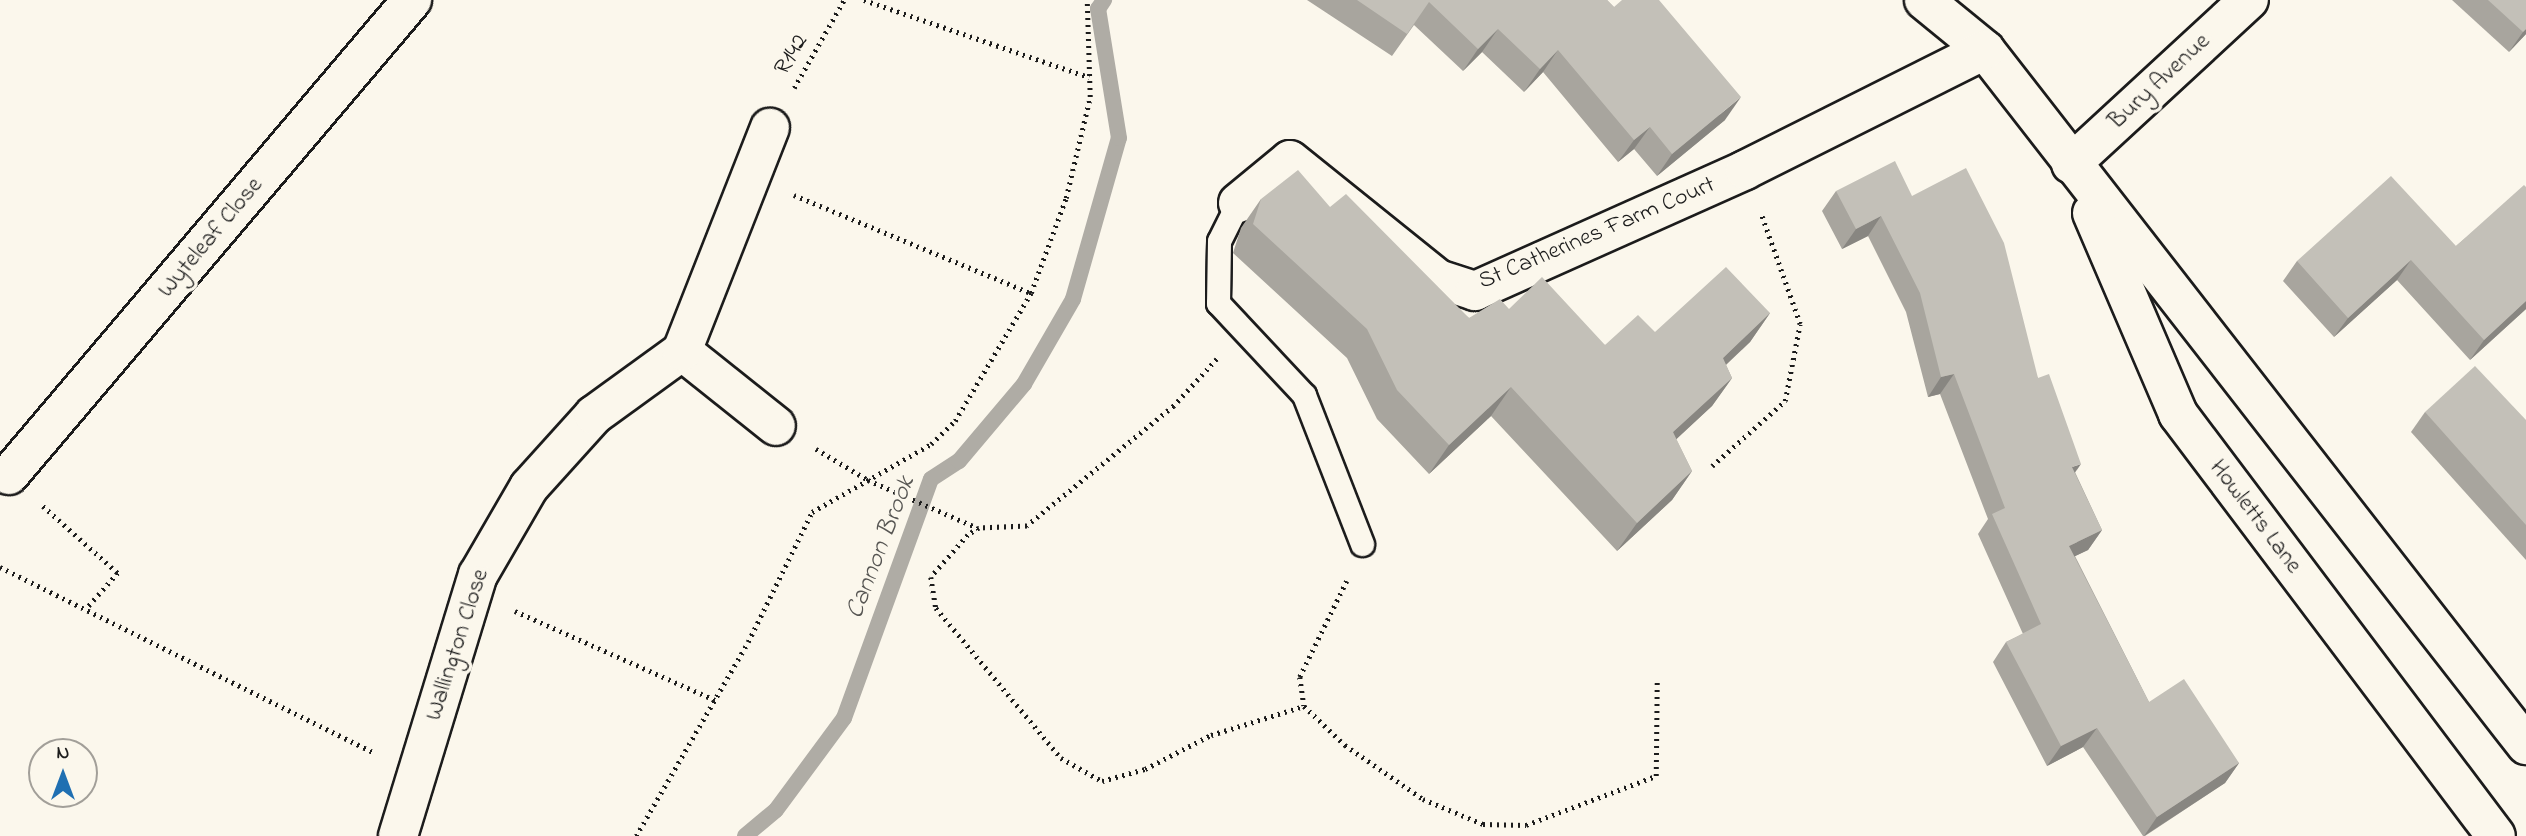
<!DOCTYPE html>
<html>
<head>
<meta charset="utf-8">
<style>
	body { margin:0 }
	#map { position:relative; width:2526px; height:836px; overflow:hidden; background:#fbf7ec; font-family:"Indie Flower",sans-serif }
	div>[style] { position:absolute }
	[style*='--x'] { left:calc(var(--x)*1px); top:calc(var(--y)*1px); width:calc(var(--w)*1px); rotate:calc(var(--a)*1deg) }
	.stream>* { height:16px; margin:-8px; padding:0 8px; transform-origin:8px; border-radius:8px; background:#afaca5 }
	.path>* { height:4.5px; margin-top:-2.25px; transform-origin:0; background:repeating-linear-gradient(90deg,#1c1c1c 0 2px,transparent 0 7px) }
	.roads { filter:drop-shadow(2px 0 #1c1c1c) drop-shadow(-2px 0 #1c1c1c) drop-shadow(0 2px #1c1c1c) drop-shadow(0 -2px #1c1c1c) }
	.service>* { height:23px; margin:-11.5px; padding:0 11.5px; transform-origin:11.5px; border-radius:11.5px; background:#fbf7ec }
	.minor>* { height:38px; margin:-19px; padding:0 19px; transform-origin:19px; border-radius:19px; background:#fbf7ec }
	.wall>* { inset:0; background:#a8a59e }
	.shaded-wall>* { inset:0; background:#888681 }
	.building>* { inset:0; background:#c3c0b8 }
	span { translate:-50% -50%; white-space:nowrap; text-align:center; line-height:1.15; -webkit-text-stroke:7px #fbf7ec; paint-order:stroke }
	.street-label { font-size:24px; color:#1c1c1c }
	.water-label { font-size:26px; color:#575653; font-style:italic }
	.north { position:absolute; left:28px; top:738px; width:70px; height:70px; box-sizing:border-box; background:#fbf7ec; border:2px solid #a29f99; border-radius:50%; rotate:0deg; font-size:19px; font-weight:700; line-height:28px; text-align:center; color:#1c1c1c }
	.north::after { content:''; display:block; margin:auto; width:24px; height:32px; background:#1f6fb2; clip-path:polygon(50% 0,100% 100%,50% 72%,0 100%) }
</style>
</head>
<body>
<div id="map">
	<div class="stream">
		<div style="--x:745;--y:836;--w:40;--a:-40"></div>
		<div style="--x:776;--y:810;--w:114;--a:-53.5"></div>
		<div style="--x:844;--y:718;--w:254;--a:-70"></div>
		<div style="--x:931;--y:479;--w:33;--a:-33"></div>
		<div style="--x:959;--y:461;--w:101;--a:-49.8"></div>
		<div style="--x:1024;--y:384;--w:98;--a:-60"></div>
		<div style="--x:1073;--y:299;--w:167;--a:-74.1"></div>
		<div style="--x:1119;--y:138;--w:131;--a:-99.2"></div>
		<div style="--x:1098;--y:9;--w:11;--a:-56"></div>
	</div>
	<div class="path">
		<div style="--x:864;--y:0;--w:238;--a:18.9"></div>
		<div style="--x:794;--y:88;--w:101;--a:-60.4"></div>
		<div style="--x:794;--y:195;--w:256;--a:22.5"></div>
		<div style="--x:1217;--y:359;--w:64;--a:132.5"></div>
		<div style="--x:1174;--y:406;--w:190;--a:140.8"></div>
		<div style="--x:1027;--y:526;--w:48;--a:177.6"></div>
		<div style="--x:979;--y:528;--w:13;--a:148"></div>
		<div style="--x:968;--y:535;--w:56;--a:131.4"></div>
		<div style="--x:931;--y:577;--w:31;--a:81"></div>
		<div style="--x:936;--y:608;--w:195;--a:50.2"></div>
		<div style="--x:1061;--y:758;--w:47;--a:29.3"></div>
		<div style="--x:1102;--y:781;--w:45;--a:-15.6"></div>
		<div style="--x:1145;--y:769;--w:74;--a:-27.3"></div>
		<div style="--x:1211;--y:735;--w:97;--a:-17.3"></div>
		<div style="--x:816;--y:449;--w:61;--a:30.8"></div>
		<div style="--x:868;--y:480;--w:120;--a:23.6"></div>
		<div style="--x:1712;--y:466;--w:98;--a:-41.7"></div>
		<div style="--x:1785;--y:401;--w:78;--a:-79"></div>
		<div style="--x:1800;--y:324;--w:117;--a:-109.5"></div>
		<div style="--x:43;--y:506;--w:101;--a:41.8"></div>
		<div style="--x:118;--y:573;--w:47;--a:131.5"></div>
		<div style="--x:0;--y:567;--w:419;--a:26.4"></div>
		<div style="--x:1347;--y:581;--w:107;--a:116.1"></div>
		<div style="--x:1300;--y:677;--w:29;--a:82"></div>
		<div style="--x:1304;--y:706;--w:57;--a:43.6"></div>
		<div style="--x:1345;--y:745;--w:95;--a:34.7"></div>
		<div style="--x:1423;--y:799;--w:65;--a:22.6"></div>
		<div style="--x:1483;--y:824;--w:43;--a:1.3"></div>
		<div style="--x:1526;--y:825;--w:139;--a:-20.7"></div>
		<div style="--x:1656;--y:776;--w:94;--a:-89.4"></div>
		<div style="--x:515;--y:611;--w:219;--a:24"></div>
		<div style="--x:636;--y:836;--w:224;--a:-60"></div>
		<div style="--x:748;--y:642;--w:145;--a:-63.8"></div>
		<div style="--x:812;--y:512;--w:137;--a:-29.7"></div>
		<div style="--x:931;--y:444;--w:33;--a:-44"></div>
		<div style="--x:955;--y:421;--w:149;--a:-59.3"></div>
		<div style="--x:1031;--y:293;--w:101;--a:-69.8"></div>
		<div style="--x:1066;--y:198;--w:104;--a:-76.6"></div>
		<div style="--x:1090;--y:97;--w:97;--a:-91.8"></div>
	</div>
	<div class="roads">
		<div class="service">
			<div style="--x:1238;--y:203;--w:42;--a:116.6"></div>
			<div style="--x:1219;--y:241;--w:62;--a:90.9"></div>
			<div style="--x:1218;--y:303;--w:126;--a:46.9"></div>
			<div style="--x:1304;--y:395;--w:160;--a:68.7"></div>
		</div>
		<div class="minor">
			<div style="--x:1924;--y:0;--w:79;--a:39.3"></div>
			<div style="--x:1985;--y:50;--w:881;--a:52.1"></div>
			<div style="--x:2071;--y:164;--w:242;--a:-42.7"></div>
			<div style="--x:1238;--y:203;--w:67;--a:-39.6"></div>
			<div style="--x:1290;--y:160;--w:190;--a:38.8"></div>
			<div style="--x:1438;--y:279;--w:39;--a:18"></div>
			<div style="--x:1475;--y:291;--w:296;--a:-24.1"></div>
			<div style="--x:1745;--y:170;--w:268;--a:-26.6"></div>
			<div style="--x:2092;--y:213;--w:219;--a:66.8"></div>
			<div style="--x:2178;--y:414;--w:528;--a:53"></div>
			<div style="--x:682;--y:351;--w:120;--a:38.6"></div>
			<div style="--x:9;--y:475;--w:623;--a:-49.69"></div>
			<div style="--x:398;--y:836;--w:273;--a:-73"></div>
			<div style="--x:478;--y:575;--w:102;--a:-59.9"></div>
			<div style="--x:529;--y:487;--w:97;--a:-47.9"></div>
			<div style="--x:594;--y:415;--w:109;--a:-36"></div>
			<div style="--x:682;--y:351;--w:240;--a:-68.5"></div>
		</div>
	</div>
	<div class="wall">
		<div style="clip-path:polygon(1307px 0,1607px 0,1725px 120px,1657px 176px,1634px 149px,1618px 162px,1543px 72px,1524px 92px,1482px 52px,1463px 71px,1414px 25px,1392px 56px)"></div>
		<div style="clip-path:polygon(2452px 0,2526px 0,2526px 34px,2509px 52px)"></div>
		<div style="clip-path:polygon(2526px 187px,2526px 309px,2470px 360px,2397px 280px,2334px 337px,2283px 281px,2297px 261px,2456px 246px)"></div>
		<div style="clip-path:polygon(1836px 191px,1912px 196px,2038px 378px,2075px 472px,2102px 530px,2088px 550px,2075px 556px,2149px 702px,2239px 763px,2225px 783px,2145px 836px,2143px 836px,2083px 747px,2047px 766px,1993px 662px,2006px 642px,2023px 634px,1978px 534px,1988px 519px,1940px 394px,1928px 397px,1906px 312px,1868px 236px,1842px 249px,1822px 211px)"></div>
		<div style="clip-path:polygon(1261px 199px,1330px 207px,1469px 318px,1509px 309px,1605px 345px,1655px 332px,1770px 313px,1750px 342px,1726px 365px,1732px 378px,1712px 406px,1676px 439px,1692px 471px,1672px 500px,1617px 551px,1491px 416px,1429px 474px,1377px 419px,1347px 358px,1233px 253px,1241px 228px)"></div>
		<div style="clip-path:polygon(2425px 412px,2526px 420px,2526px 560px,2411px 432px)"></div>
	</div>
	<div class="shaded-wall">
		<div style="clip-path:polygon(1498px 29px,1482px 52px,1463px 71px,1478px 49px)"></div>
		<div style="clip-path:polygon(2526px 29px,2526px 34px,2509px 52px,2523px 32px)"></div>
		<div style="clip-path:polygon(1558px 50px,1543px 72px,1524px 92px,1540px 69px)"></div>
		<div style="clip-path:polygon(1741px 97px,1725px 120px,1657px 176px,1672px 154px)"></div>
		<div style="clip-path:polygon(1650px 127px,1634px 149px,1618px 162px,1634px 140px)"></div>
		<div style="clip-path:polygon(1881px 216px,1868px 236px,1842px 249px,1856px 229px)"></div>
		<div style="clip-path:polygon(2411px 260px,2397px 280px,2334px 337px,2348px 318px)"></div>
		<div style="clip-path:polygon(2526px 301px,2526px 309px,2470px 360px,2484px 340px)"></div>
		<div style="clip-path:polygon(1770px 313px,1750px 342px,1702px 387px,1723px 358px)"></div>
		<div style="clip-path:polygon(1954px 374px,1940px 394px,1928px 397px,1941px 377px)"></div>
		<div style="clip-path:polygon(1732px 378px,1712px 406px,1653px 461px,1673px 432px)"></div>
		<div style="clip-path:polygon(1511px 387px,1491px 416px,1429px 474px,1449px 445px)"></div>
		<div style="clip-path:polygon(2081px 464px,2067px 484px,2072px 467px)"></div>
		<div style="clip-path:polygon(1692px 471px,1672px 500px,1617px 551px,1637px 523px)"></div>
		<div style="clip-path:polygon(2102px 530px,2088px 550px,2055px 566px,2069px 546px)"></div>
		<div style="clip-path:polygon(2097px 728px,2083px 747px,2047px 766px,2061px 746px)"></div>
		<div style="clip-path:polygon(2239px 763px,2225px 783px,2144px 836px,2157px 817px)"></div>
	</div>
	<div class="building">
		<div style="clip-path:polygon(1357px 0,1607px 0,1614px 7px,1622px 0,1659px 0,1741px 97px,1672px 154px,1650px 127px,1634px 140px,1558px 50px,1540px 69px,1498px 29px,1478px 49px,1429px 2px,1407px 34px)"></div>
		<div style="clip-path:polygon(2488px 0,2526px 0,2526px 29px,2523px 32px)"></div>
		<div style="clip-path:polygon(1895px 161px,1912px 196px,1966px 168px,2004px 243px,2038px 378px,2049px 374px,2081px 464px,2072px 467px,2102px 530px,2069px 546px,2149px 702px,2184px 679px,2239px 763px,2157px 817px,2097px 728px,2061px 746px,2006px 642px,2041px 624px,1992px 514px,2005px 508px,1954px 374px,1941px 377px,1920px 293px,1881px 216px,1856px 229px,1836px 191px)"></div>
		<div style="clip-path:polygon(1298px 170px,1330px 207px,1346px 194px,1469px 318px,1500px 299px,1509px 309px,1542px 277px,1605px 345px,1638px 315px,1655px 332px,1726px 267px,1770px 313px,1723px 358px,1732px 378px,1673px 432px,1692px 471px,1637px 523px,1511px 387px,1449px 445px,1397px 390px,1367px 329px,1253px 224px,1261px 199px)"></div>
		<div style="clip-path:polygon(2391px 176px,2456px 246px,2524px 185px,2526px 187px,2526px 301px,2484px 340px,2411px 260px,2348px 318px,2297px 261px)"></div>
		<div style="clip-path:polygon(2475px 366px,2526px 420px,2526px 525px,2425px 412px)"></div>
	</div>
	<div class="street-label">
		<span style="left:792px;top:55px;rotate:-60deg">R142</span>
		<span style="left:2160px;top:82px;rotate:-43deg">Bury Avenue</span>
		<span style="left:1597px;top:234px;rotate:-23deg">St Catherines Farm Court</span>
		<span style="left:211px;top:238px;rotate:-50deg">Wyteleaf Close</span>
		<span style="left:2255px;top:517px;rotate:53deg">Howletts Lane</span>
		<span style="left:458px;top:645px;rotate:-72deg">Wallington Close</span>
	</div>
	<div class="water-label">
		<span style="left:882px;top:548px;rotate:-69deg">Cannon Brook</span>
	</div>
	<div class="north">N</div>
</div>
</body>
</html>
